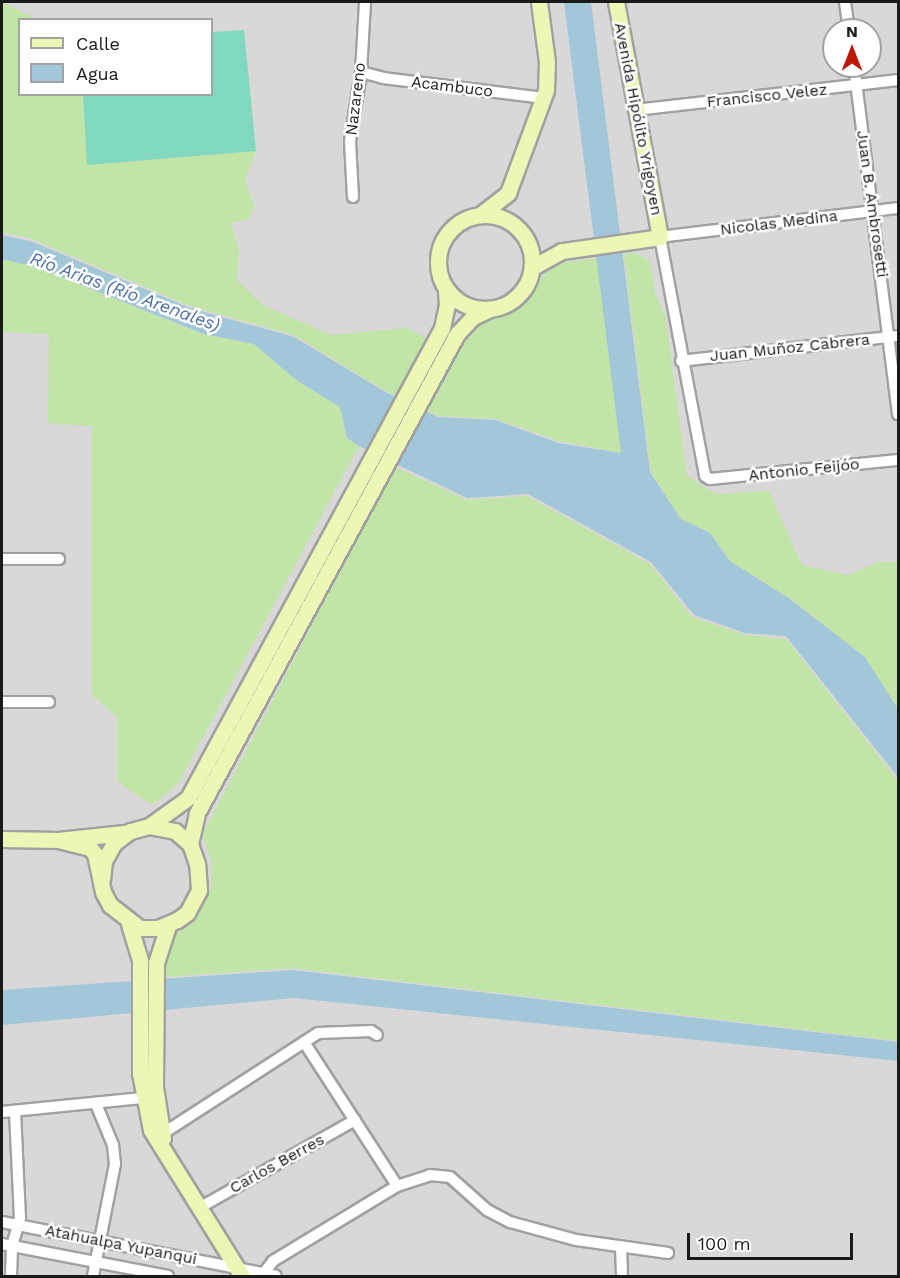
<!DOCTYPE html>
<html>
<head>
<meta charset="utf-8">
<style>
	body { margin:0 }
	#map { position:relative; width:900px; height:1278px; overflow:hidden; background:#ece9e0; font-family:"Work Sans",sans-serif }
	div>[style] { position:absolute }
	[style*='--x'] { left:calc(var(--x)*1px); top:calc(var(--y)*1px); width:calc(var(--w)*1px); rotate:calc(var(--a)*1deg) }
	.residential>* { inset:0; background:#d9d7d7 }
	.grass>* { inset:0; background:#c0e5a7 }
	.pitch>* { inset:0; background:#80d9be }
	.water>* { inset:0; background:#a2c7d8 }
	.roads { filter:drop-shadow(2px 0 #a1a1a1) drop-shadow(-2px 0 #a1a1a1) drop-shadow(0 2px #a1a1a1) drop-shadow(0 -2px #a1a1a1) }
	.street>* { height:10px; margin:-5px; padding:0 5px; transform-origin:5px; border-radius:5px; background:#fff }
	.secondary>* { height:15px; margin:-7.5px; padding:0 7.5px; transform-origin:7.5px; border-radius:7.5px; background:#edf6b4 }
	.secondary>.ring { margin:-7.5px; padding:0; box-sizing:content-box; background:none; border:15px solid #edf6b4; border-radius:50% }
	span { translate:-50% -50%; white-space:nowrap; text-align:center; line-height:1.15; -webkit-text-stroke:5px #fff; paint-order:stroke }
	.street-label { font-size:16px; color:#1a1a1a }
	.water-label { font-size:18px; color:#4c71a5; font-style:italic }
	.frame { position:absolute; inset:0; border:3px solid #1a1a1a; pointer-events:none }
	.legend { position:absolute; left:18px; top:18px; width:195px; height:78px; box-sizing:border-box; background:#fff; border:2px solid #a3a3a3; margin:0; padding:8px 10px; list-style:none; font-size:18px; color:#1a1a1a }
	.legend li { display:flex; align-items:center; gap:12px; height:30px }
	.legend b { width:30px; border:2px solid #a3a3a3 }
	.north { position:absolute; left:822px; top:18px; width:60px; height:60px; box-sizing:border-box; background:#fff; border:2px solid #a3a3a3; border-radius:50%; rotate:0deg; font-size:16px; font-weight:700; line-height:24px; text-align:center; color:#1a1a1a }
	.north::after { content:''; display:block; margin:auto; width:21px; height:27px; background:#bc1809; clip-path:polygon(50% 0,100% 100%,50% 72%,0 100%) }
	.scale { position:absolute; left:687px; top:1233px; width:166px; height:27px; box-sizing:border-box; border:3px solid #1a1a1a; border-top:0; padding-left:8px; font-size:18px; line-height:21px; white-space:nowrap; color:#1a1a1a; -webkit-text-stroke:4px #fff; paint-order:stroke }
</style>
</head>
<body>
<div id="map">
	<div class="residential">
		<div style="clip-path:polygon(evenodd,2px 2px,898px 2px,898px 1276px,2px 1276px,2px 2px,20px 20px,212px 20px,212px 94px,20px 94px,20px 20px,2px 2px,834px 30px,870px 30px,870px 66px,834px 66px,834px 30px)"></div>
	</div>
	<div class="grass">
		<div style="clip-path:polygon(2px 2px,36px 19px,20px 20px,20px 94px,83px 95px,87px 165px,256px 151px,245px 180px,254px 206px,249px 219px,231px 223px,239px 251px,237px 280px,264px 306px,332px 335px,406px 328px,457px 353px,479px 322px,518px 310px,549px 268px,564px 262px,599px 258px,621px 453px,559px 441px,496px 419px,438px 416px,384px 390px,294px 335px,190px 306px,32px 239px,2px 232px)"></div>
		<div style="clip-path:polygon(636px 253px,650px 261px,655px 294px,665px 315px,687px 476px,716px 494px,769px 491px,802px 565px,847px 575px,879px 562px,898px 562px,898px 709px,865px 657px,791px 599px,730px 561px,710px 532px,681px 519px,651px 472px,624px 254px)"></div>
		<div style="clip-path:polygon(2px 259px,36px 267px,203px 334px,254px 344px,296px 380px,340px 407px,346px 438px,359px 446px,178px 784px,152px 805px,117px 781px,117px 717px,92px 695px,92px 426px,48px 423px,49px 334px,2px 332px)"></div>
		<div style="clip-path:polygon(395px 467px,467px 500px,527px 496px,650px 564px,692px 617px,745px 635px,786px 639px,898px 781px,898px 1041px,291px 968px,164px 977px,164px 959px,175px 935px,197px 916px,211px 889px,212px 863px,202px 835px)"></div>
	</div>
	<div class="pitch">
		<div style="clip-path:polygon(244px 30px,256px 151px,87px 165px,83px 95px,212px 94px,212px 32px)"></div>
	</div>
	<div class="water">
		<div style="clip-path:polygon(564px 2px,591px 2px,650px 472px,681px 519px,710px 533px,730px 561px,790px 599px,865px 657px,898px 709px,898px 777px,786px 636px,745px 633px,694px 615px,651px 562px,528px 494px,467px 498px,359px 446px,347px 438px,340px 407px,296px 380px,254px 344px,204px 334px,36px 267px,2px 259px,2px 235px,33px 242px,190px 308px,294px 337px,387px 393px,438px 417px,496px 420px,558px 443px,621px 453px)"></div>
		<div style="clip-path:polygon(293px 970px,898px 1042px,898px 1061px,294px 998px,2px 1025px,2px 990px)"></div>
	</div>
	<div class="roads">
		<div class="street">
			<div style="--x:845;--y:2;--w:28;--a:82"></div>
			<div style="--x:854;--y:66;--w:351;--a:82.8"></div>
			<div style="--x:361;--y:72;--w:23;--a:15"></div>
			<div style="--x:383;--y:78;--w:162;--a:7.1"></div>
			<div style="--x:635;--y:110;--w:265;--a:-6.5"></div>
			<div style="--x:353;--y:197;--w:56;--a:-93.1"></div>
			<div style="--x:350;--y:141;--w:70;--a:-80.9"></div>
			<div style="--x:361;--y:72;--w:70;--a:-86.7"></div>
			<div style="--x:898;--y:208;--w:240;--a:173.1"></div>
			<div style="--x:660;--y:237;--w:243;--a:79.3"></div>
			<div style="--x:705;--y:476;--w:6;--a:31"></div>
			<div style="--x:710;--y:479;--w:189;--a:-5.8"></div>
			<div style="--x:681;--y:361;--w:218;--a:-6.6"></div>
			<div style="--x:2;--y:559;--w:57;--a:0"></div>
			<div style="--x:2;--y:702;--w:47;--a:0"></div>
			<div style="--x:304;--y:1042;--w:171;--a:57.1"></div>
			<div style="--x:2;--y:1112;--w:141;--a:-5.7"></div>
			<div style="--x:162;--y:1134;--w:186;--a:-32.9"></div>
			<div style="--x:318;--y:1033;--w:53;--a:-2.2"></div>
			<div style="--x:371;--y:1031;--w:7;--a:34"></div>
			<div style="--x:199;--y:1208;--w:179;--a:-29.4"></div>
			<div style="--x:2;--y:1222;--w:279;--a:11.1"></div>
			<div style="--x:2;--y:1244;--w:169;--a:10.9"></div>
			<div style="--x:621;--y:1247;--w:29;--a:88"></div>
			<div style="--x:263;--y:1274;--w:16;--a:-52"></div>
			<div style="--x:273;--y:1261;--w:145;--a:-31.2"></div>
			<div style="--x:397;--y:1186;--w:35;--a:-18"></div>
			<div style="--x:430;--y:1175;--w:20;--a:6"></div>
			<div style="--x:450;--y:1177;--w:50;--a:41.7"></div>
			<div style="--x:487;--y:1210;--w:26;--a:28"></div>
			<div style="--x:510;--y:1222;--w:68;--a:15.3"></div>
			<div style="--x:576;--y:1240;--w:93;--a:8"></div>
			<div style="--x:11;--y:1276;--w:30;--a:-88"></div>
			<div style="--x:12;--y:1246;--w:29;--a:-74"></div>
			<div style="--x:20;--y:1218;--w:107;--a:-92.7"></div>
			<div style="--x:93;--y:1276;--w:114;--a:-78.9"></div>
			<div style="--x:115;--y:1164;--w:19;--a:-96"></div>
			<div style="--x:113;--y:1145;--w:44;--a:-112.5"></div>
		</div>
		<div class="secondary">
			<div class="ring" style="left:438px;top:215px;width:79px;height:79px"></div>
			<div style="--x:480;--y:215;--w:36;--a:-38"></div>
			<div style="--x:508;--y:193;--w:110;--a:-69.7"></div>
			<div style="--x:546;--y:90;--w:28;--a:-88"></div>
			<div style="--x:547;--y:62;--w:61;--a:-97.6"></div>
			<div style="--x:533;--y:267;--w:33;--a:-29"></div>
			<div style="--x:562;--y:251;--w:99;--a:-8.1"></div>
			<div style="--x:660;--y:237;--w:239;--a:-100.6"></div>
			<div style="--x:149;--y:826;--w:48;--a:-35.7"></div>
			<div style="--x:188;--y:798;--w:534;--a:-61.61"></div>
			<div style="--x:442;--y:328;--w:24;--a:-78"></div>
			<div style="--x:447;--y:305;--w:16;--a:-94"></div>
			<div style="--x:2;--y:839;--w:56;--a:1"></div>
			<div style="--x:58;--y:840;--w:66;--a:-6.1"></div>
			<div style="--x:58;--y:840;--w:33;--a:14"></div>
			<div style="--x:90;--y:848;--w:8;--a:50"></div>
			<div style="--x:95;--y:854;--w:39;--a:78"></div>
			<div style="--x:103;--y:892;--w:15;--a:62"></div>
			<div style="--x:110;--y:905;--w:37;--a:38"></div>
			<div style="--x:139;--y:928;--w:19;--a:0"></div>
			<div style="--x:158;--y:928;--w:21;--a:-23"></div>
			<div style="--x:177;--y:920;--w:12;--a:-35"></div>
			<div style="--x:187;--y:913;--w:26;--a:-62"></div>
			<div style="--x:199;--y:890;--w:26;--a:-94"></div>
			<div style="--x:197;--y:864;--w:21;--a:-109"></div>
			<div style="--x:190;--y:844;--w:20;--a:-139"></div>
			<div style="--x:175;--y:831;--w:26;--a:-169"></div>
			<div style="--x:149;--y:826;--w:20;--a:165"></div>
			<div style="--x:130;--y:831;--w:20;--a:143"></div>
			<div style="--x:114;--y:843;--w:21;--a:119"></div>
			<div style="--x:104;--y:861;--w:18;--a:96"></div>
			<div style="--x:190;--y:844;--w:32;--a:-77"></div>
			<div style="--x:197;--y:813;--w:545;--a:-61.51"></div>
			<div style="--x:457;--y:334;--w:23;--a:-47"></div>
			<div style="--x:473;--y:317;--w:17;--a:-25"></div>
			<div style="--x:129;--y:924;--w:39;--a:73"></div>
			<div style="--x:140;--y:961;--w:112;--a:90"></div>
			<div style="--x:140;--y:1073;--w:58;--a:79.1"></div>
			<div style="--x:151;--y:1130;--w:172;--a:58.1"></div>
			<div style="--x:163;--y:1138;--w:52;--a:-98.9"></div>
			<div style="--x:155;--y:1087;--w:124;--a:-89.5"></div>
			<div style="--x:156;--y:963;--w:40;--a:-72"></div>
		</div>
	</div>
	<div class="street-label">
		<span style="left:452px;top:87px;rotate:7deg">Acambuco</span>
		<span style="left:767px;top:96px;rotate:-6deg">Francisco Velez</span>
		<span style="left:356px;top:99px;rotate:-83deg">Nazareno</span>
		<span style="left:638px;top:119px;rotate:79deg">Avenida Hipólito Yrigoyen</span>
		<span style="left:872px;top:204px;rotate:82deg">Juan B. Ambrosetti</span>
		<span style="left:779px;top:223px;rotate:-7deg">Nicolas Medina</span>
		<span style="left:790px;top:348px;rotate:-6deg">Juan Muñoz Cabrera</span>
		<span style="left:804px;top:470px;rotate:-6deg">Antonio Feijóo</span>
		<span style="left:277px;top:1164px;rotate:-29deg">Carlos Berres</span>
		<span style="left:121px;top:1245px;rotate:11deg">Atahualpa Yupanqui</span>
	</div>
	<div class="water-label">
		<span style="left:125px;top:292px;rotate:20deg">Río Arias (Río Arenales)</span>
	</div>
	<div class="frame"></div>
	<ul class="legend">
	<li><b style="height:8px;background:#edf6b4"></b>Calle</li>
	<li><b style="height:16px;background:#a2c7d8"></b>Agua</li>
	</ul>
	<div class="north">N</div>
	<div class="scale">100 m</div>
</div>
</body>
</html>
